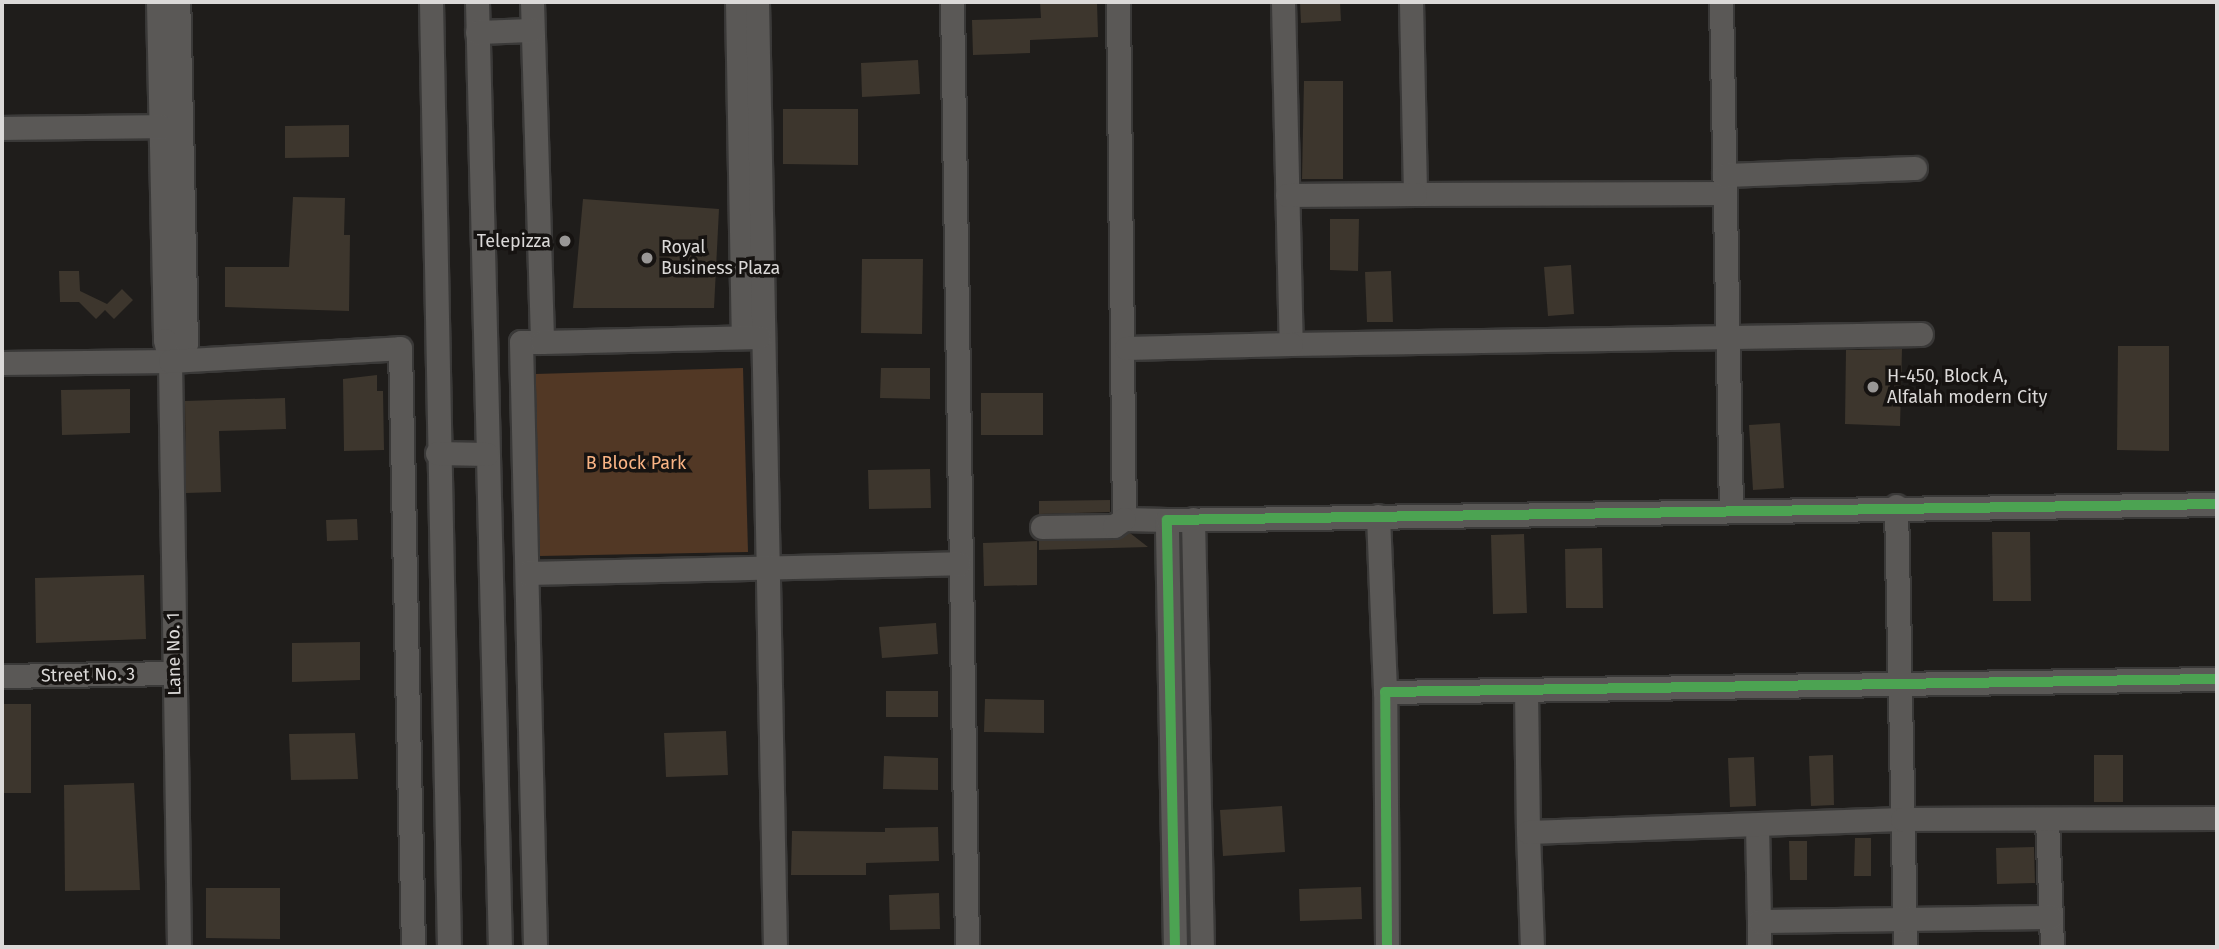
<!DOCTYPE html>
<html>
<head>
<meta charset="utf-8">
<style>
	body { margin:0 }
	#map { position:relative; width:2219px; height:949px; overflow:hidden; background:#1f1d1b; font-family:"Fira Sans",sans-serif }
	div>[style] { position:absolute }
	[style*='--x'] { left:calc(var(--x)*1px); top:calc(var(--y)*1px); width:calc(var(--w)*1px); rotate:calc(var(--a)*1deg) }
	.green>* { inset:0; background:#523825 }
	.building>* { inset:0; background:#3d362d }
	.roads { filter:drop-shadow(2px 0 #3a3938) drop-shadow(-2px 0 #3a3938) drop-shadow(0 2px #3a3938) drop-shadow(0 -2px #3a3938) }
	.minor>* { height:23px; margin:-11.5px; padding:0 11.5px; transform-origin:11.5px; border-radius:11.5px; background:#5a5856 }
	.cycleway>* { height:10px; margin:-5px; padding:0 5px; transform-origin:5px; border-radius:5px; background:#4ca352 }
	.dots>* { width:19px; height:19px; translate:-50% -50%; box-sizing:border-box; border:4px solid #161311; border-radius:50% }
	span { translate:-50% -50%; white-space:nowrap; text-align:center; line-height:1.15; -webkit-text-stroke:7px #161311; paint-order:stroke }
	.poi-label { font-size:18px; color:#dbd9d8 }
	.right { translate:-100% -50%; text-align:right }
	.left { translate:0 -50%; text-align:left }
	.park-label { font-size:18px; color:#fab484 }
	.street-label { font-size:18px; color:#dbd9d8 }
	.frame { position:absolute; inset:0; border:4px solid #dbd9d8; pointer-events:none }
</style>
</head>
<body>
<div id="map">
	<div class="green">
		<div style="clip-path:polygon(743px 368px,748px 552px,539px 556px,535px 374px)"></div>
	</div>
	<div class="building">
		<div style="clip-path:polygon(1040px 2px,1097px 2px,1098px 37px,1030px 40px,1030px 53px,973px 55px,972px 20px,1041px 18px)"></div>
		<div style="clip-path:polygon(1300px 2px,1340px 2px,1341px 21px,1301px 23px)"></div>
		<div style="clip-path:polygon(918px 60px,920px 94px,862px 97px,861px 63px)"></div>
		<div style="clip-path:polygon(1304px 81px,1343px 81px,1343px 179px,1302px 179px)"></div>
		<div style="clip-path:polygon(783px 109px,858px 109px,858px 165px,783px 164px)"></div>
		<div style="clip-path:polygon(349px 125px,349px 157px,285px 158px,285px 126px)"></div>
		<div style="clip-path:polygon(293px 197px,345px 198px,344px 235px,350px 235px,349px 311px,225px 307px,225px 267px,289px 267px)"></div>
		<div style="clip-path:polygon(583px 199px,719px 209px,714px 308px,573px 308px)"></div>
		<div style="clip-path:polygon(1330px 219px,1359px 219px,1358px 271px,1330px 270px)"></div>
		<div style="clip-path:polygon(862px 259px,923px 259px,922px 334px,861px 333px)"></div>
		<div style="clip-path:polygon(1571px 265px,1574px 314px,1548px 316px,1544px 267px)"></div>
		<div style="clip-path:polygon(59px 271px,79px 271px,80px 291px,107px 304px,122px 289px,133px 300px,114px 319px,105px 310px,96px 319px,79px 302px,60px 302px)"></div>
		<div style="clip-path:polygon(1391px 271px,1393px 322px,1367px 322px,1365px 272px)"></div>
		<div style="clip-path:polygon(2118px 346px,2169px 346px,2169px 451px,2117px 450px)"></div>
		<div style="clip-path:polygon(1902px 349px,1900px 426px,1845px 424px,1846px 350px)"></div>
		<div style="clip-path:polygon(881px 368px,930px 368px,930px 399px,880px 398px)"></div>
		<div style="clip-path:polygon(377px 375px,377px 391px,383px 391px,384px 450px,344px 451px,343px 379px)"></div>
		<div style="clip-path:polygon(130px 389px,130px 433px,62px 435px,61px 390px)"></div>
		<div style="clip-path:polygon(981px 393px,1043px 393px,1043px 435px,981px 435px)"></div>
		<div style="clip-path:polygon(285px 398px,286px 429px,219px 431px,221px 492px,186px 493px,185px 401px)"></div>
		<div style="clip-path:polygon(1780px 423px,1784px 488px,1753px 490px,1749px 425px)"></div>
		<div style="clip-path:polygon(930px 469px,931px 508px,869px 509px,868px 470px)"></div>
		<div style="clip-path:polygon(1110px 500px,1110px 512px,1039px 514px,1039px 501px)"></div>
		<div style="clip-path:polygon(357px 519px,358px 540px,327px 541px,326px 520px)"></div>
		<div style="clip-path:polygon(1992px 532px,2030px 532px,2031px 601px,1993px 601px)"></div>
		<div style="clip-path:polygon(1130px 533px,1148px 547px,1039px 550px,1039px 540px,1114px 540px)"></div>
		<div style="clip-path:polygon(1524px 534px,1527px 613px,1493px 614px,1491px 535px)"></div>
		<div style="clip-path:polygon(1037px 541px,1037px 585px,984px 586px,983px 543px)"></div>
		<div style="clip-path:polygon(1602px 548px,1603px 608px,1566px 608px,1565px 549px)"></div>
		<div style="clip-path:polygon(144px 575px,146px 639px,36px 643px,35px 578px)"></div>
		<div style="clip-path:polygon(936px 623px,938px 654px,882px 658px,879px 627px)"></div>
		<div style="clip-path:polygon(360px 642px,360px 680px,292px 682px,292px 643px)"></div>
		<div style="clip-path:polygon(886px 691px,938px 691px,938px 717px,886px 717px)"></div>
		<div style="clip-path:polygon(985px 699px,1044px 700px,1044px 733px,984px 732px)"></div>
		<div style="clip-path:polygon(2px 704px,31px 704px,31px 793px,2px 793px)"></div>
		<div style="clip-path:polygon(726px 731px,728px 775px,666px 777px,664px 733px)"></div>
		<div style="clip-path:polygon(355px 733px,358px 779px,291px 780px,289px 734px)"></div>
		<div style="clip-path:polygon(1833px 755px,1834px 805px,1811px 806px,1809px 756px)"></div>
		<div style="clip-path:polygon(2094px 755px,2123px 755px,2123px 802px,2094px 802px)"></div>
		<div style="clip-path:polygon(884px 756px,938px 758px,938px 790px,883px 789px)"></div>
		<div style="clip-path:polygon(1754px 757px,1756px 806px,1730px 807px,1728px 758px)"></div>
		<div style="clip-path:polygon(134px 783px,140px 890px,65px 891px,64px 785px)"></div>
		<div style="clip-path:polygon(1282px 806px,1285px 852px,1223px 856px,1220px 810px)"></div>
		<div style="clip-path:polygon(938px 827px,939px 861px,866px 863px,866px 875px,791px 875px,792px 831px,885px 832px,885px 828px)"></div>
		<div style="clip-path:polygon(1855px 838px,1871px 838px,1871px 876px,1854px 876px)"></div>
		<div style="clip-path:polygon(1789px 841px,1807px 841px,1807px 880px,1790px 880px)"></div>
		<div style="clip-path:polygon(2034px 847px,2035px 883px,1997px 884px,1996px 848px)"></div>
		<div style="clip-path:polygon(1361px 887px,1362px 919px,1300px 921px,1299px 889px)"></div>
		<div style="clip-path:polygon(206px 888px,280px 888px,280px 939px,206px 938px)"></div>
		<div style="clip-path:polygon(939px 893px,940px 929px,890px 930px,889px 895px)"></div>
	</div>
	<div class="roads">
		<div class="minor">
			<div style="--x:158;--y:2;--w:338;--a:88.8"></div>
			<div style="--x:165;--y:340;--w:22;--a:77"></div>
			<div style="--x:170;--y:361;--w:586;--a:89.12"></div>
			<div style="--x:431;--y:2;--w:945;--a:88.91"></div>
			<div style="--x:477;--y:2;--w:945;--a:88.61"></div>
			<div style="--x:532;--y:2;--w:340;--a:88.3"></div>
			<div style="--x:542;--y:342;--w:21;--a:180"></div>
			<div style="--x:521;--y:342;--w:605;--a:88.67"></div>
			<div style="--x:737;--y:2;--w:334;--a:89"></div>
			<div style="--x:757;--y:2;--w:945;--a:88.91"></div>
			<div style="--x:952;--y:2;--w:945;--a:89.09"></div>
			<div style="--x:1118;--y:2;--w:517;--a:89.34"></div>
			<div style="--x:1124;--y:519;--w:43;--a:1.3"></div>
			<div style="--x:1283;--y:2;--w:342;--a:88.7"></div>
			<div style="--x:1291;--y:344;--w:630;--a:-0.91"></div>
			<div style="--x:1411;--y:2;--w:192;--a:88.8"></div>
			<div style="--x:1415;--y:194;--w:310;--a:-0.2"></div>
			<div style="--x:1721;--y:2;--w:507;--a:88.87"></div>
			<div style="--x:477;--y:32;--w:55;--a:-2.1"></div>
			<div style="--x:2;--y:128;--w:159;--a:-0.7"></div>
			<div style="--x:1724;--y:175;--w:191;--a:-2.1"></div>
			<div style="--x:1287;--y:195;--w:128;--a:-0.4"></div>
			<div style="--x:542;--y:342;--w:217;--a:-1.3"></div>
			<div style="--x:1126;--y:348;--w:165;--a:-1.4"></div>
			<div style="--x:170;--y:361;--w:24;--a:-48"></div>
			<div style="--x:186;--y:343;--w:341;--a:-91.3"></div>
			<div style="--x:2;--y:363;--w:168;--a:-0.7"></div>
			<div style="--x:170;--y:361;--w:230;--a:-3.2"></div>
			<div style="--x:400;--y:348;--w:599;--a:88.76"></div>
			<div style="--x:437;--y:453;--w:50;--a:1.1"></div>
			<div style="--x:1896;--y:506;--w:441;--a:88.8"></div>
			<div style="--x:1378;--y:516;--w:176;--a:87.7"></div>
			<div style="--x:1193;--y:519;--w:428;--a:88.8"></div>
			<div style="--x:1042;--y:527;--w:72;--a:-0.8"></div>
			<div style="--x:1114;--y:526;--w:12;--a:-35"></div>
			<div style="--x:527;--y:573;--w:432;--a:-1.3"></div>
			<div style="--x:2;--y:676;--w:172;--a:-1"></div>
			<div style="--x:1526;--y:691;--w:141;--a:89.2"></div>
			<div style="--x:2047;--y:820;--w:127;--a:87.7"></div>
			<div style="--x:1757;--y:825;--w:96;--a:88.8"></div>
			<div style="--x:1175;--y:947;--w:427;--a:-91.1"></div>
			<div style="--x:1167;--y:520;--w:1050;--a:-0.87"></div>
			<div style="--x:1387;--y:947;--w:255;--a:-90.4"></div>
			<div style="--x:1385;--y:692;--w:832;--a:-0.9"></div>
			<div style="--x:1532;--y:947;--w:115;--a:-92"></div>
			<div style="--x:1528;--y:832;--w:374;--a:-2"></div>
			<div style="--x:1902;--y:819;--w:315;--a:-0.2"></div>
			<div style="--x:1759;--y:947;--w:26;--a:-90"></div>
			<div style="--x:1759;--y:921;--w:292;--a:-0.8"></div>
		</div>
	</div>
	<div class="cycleway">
		<div style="--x:1175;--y:947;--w:427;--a:-91.1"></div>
		<div style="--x:1167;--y:520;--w:1050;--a:-0.87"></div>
		<div style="--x:1387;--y:947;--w:255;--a:-90.4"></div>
		<div style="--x:1385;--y:692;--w:832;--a:-0.9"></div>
	</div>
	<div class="dots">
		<div style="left:565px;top:241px;background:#999796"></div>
		<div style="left:647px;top:258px;background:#999796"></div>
		<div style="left:1873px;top:387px;background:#999796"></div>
	</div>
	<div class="poi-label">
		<span class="right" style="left:551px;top:241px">Telepizza</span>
		<span class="left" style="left:661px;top:258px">Royal<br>Business Plaza</span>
		<span class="left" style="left:1887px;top:387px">H-450, Block A,<br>Alfalah modern City</span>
	</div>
	<div class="park-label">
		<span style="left:636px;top:463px">B Block Park</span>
	</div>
	<div class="street-label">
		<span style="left:174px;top:654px;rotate:-91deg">Lane No. 1</span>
		<span style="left:88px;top:675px;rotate:-1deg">Street No. 3</span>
	</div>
	<div class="frame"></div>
</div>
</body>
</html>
